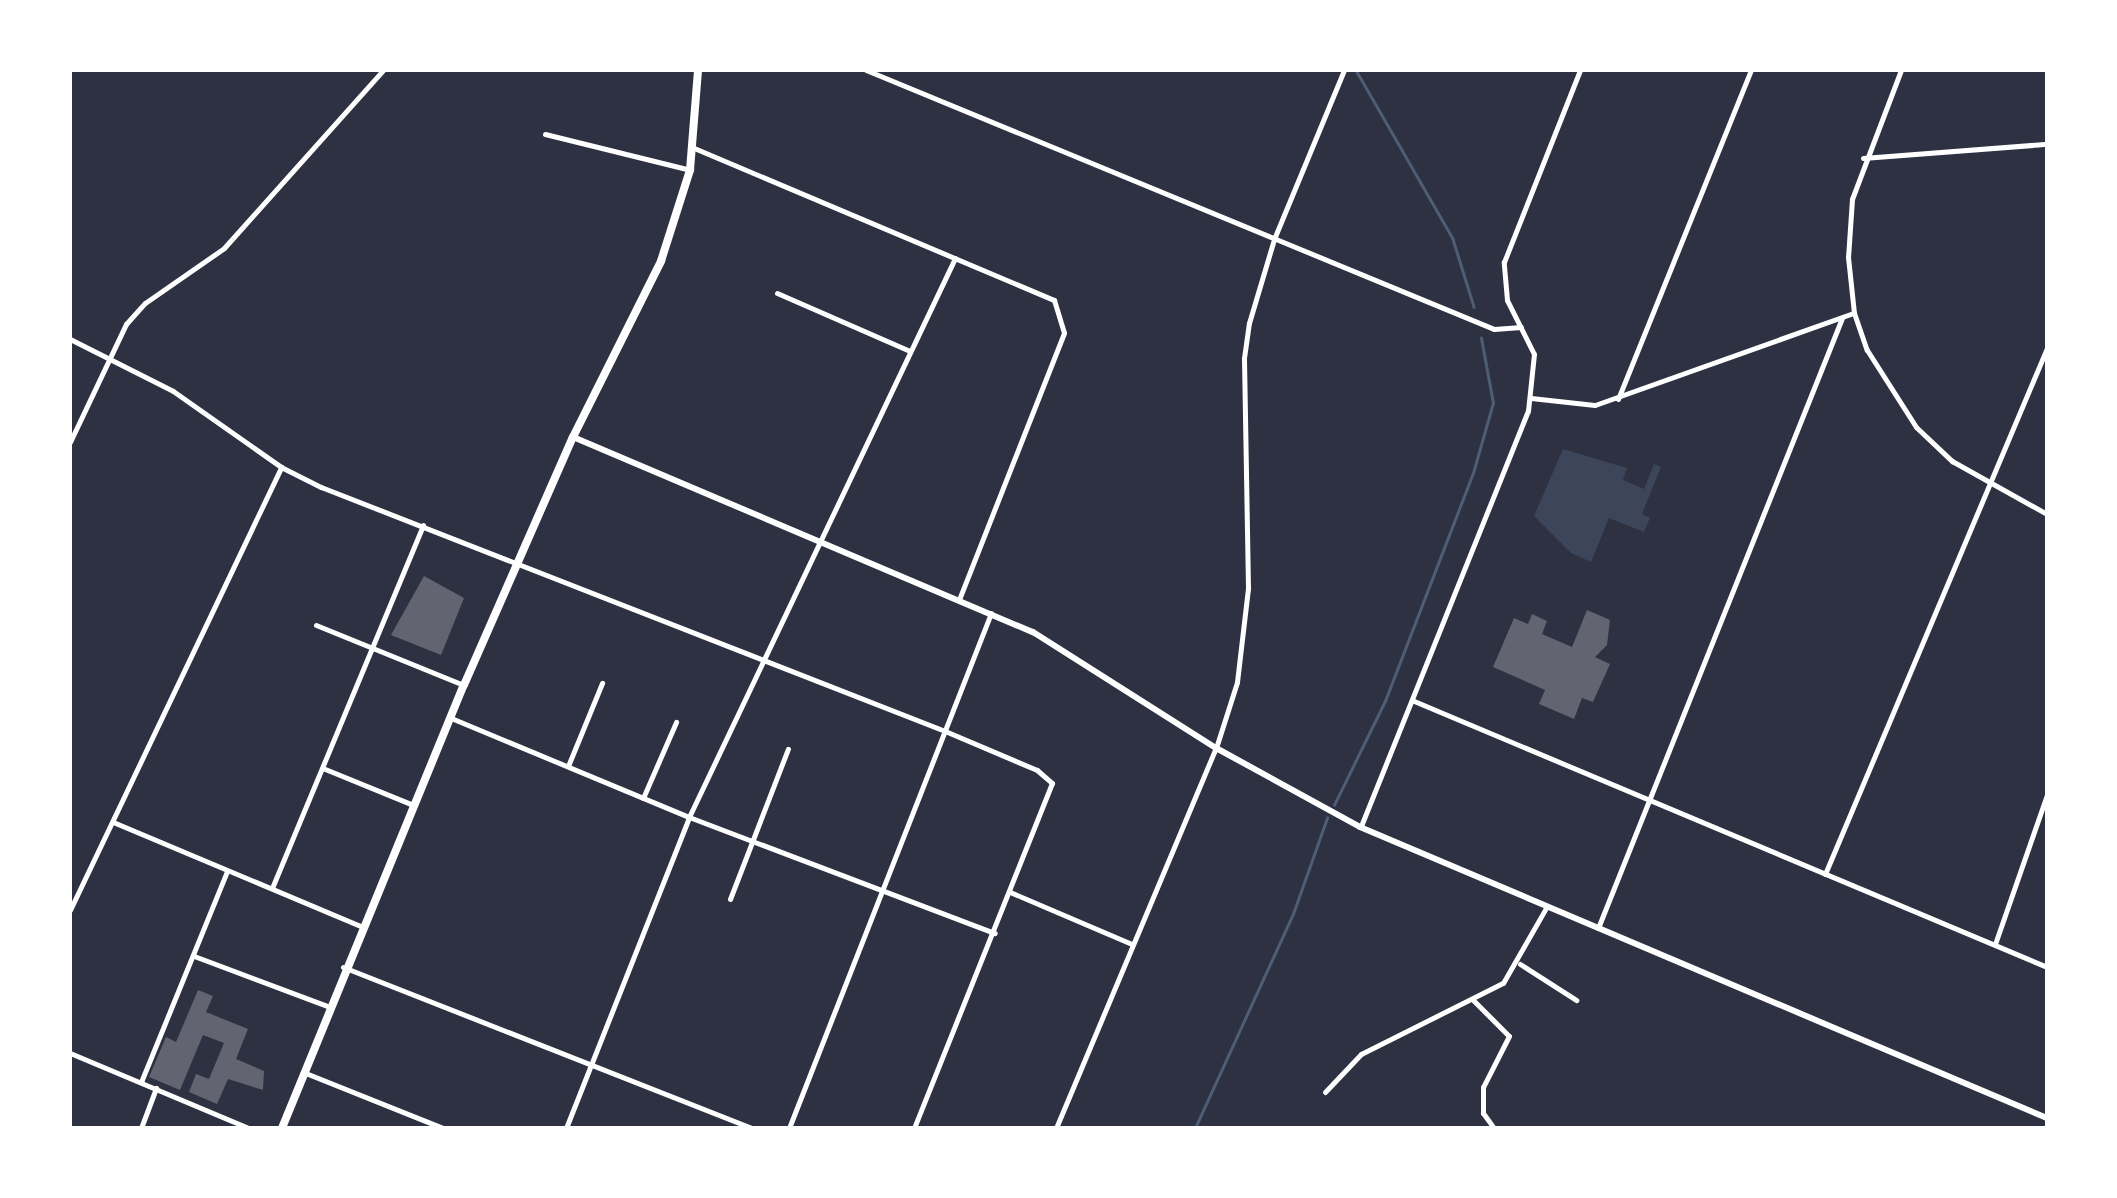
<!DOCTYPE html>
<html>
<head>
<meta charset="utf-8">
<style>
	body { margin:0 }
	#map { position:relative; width:2117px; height:1198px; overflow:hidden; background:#2d3142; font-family:"IBM Plex Sans",sans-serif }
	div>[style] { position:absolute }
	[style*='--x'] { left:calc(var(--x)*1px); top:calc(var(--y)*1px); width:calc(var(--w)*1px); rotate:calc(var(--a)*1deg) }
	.green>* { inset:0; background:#3c4559 }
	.stream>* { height:2.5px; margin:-1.25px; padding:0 1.25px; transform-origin:1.25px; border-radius:1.25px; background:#4f5d75 }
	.building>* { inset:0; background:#626471 }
	.minor>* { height:5px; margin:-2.5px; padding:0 2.5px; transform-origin:2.5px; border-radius:2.5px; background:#fff }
	.tertiary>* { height:6px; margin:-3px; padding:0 3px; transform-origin:3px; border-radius:3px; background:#fff }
	.primary>* { height:8px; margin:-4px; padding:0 4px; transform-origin:4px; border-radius:4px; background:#fff }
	span { translate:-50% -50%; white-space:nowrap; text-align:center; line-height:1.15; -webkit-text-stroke:10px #fff; paint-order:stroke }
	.frame { position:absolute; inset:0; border:72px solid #fff; pointer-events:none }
</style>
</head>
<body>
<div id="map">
	<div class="green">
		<div style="clip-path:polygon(1563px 449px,1627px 468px,1623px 480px,1644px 489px,1654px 464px,1661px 467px,1642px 514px,1650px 518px,1644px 532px,1609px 518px,1591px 562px,1571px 553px,1534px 516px)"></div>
	</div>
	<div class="stream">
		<div style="--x:1356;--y:70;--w:195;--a:60.1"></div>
		<div style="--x:1453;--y:239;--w:71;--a:72.8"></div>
		<div style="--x:1334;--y:805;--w:116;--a:-63.9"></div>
		<div style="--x:1385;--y:701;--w:244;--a:-68.9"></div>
		<div style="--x:1473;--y:473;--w:73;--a:-74.1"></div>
		<div style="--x:1493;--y:403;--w:66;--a:-100.5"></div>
		<div style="--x:1195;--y:1128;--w:235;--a:-65.4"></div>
		<div style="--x:1293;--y:914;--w:102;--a:-70.5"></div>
	</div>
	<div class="building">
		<div style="clip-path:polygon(424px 576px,464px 598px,441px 655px,391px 635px)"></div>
		<div style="clip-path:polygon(1587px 610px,1610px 620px,1607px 645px,1595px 657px,1610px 664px,1593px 702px,1582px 698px,1574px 719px,1539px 704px,1545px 690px,1493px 667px,1514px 618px,1528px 624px,1532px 614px,1547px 621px,1542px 634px,1572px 647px)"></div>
		<div style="clip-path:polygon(198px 990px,213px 996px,206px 1012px,248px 1029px,236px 1059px,264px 1071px,263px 1090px,228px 1079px,217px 1104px,189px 1092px,196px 1074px,209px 1079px,224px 1043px,203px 1035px,180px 1090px,149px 1077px,166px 1037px,176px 1042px)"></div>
	</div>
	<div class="minor">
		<div style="--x:866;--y:70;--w:679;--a:22.41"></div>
		<div style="--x:1494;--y:329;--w:27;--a:-4"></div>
		<div style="--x:1901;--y:70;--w:138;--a:110.8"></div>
		<div style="--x:1852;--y:199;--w:58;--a:93.9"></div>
		<div style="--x:1848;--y:257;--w:56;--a:83.9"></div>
		<div style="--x:1854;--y:313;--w:39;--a:71"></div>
		<div style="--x:1867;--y:350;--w:91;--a:57.5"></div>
		<div style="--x:1916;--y:427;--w:50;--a:43.4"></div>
		<div style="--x:1952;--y:461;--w:109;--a:29.2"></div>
		<div style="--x:545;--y:134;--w:149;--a:13.9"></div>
		<div style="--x:694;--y:148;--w:391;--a:22.9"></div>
		<div style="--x:1054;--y:300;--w:34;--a:73"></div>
		<div style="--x:1064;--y:333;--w:286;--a:111.5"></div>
		<div style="--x:1863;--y:158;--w:185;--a:-4.4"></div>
		<div style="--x:777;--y:293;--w:145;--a:23.6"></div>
		<div style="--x:70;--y:339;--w:115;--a:26.8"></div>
		<div style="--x:173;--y:391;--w:132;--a:35.1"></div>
		<div style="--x:281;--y:467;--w:45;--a:26.6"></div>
		<div style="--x:321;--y:487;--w:670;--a:21.36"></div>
		<div style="--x:945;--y:731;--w:100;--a:23"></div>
		<div style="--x:1037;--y:770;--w:20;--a:41"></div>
		<div style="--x:1052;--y:783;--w:372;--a:111.8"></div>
		<div style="--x:1531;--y:398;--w:64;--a:6.2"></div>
		<div style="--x:1595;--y:405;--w:275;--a:-19.6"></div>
		<div style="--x:1618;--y:399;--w:355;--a:-68"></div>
		<div style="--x:70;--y:442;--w:131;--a:-64.6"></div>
		<div style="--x:126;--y:324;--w:28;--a:-48"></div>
		<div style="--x:145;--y:303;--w:96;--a:-34.8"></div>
		<div style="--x:224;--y:248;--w:239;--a:-48.2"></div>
		<div style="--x:316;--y:625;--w:160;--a:22.1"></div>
		<div style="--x:1414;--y:701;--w:687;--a:22.79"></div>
		<div style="--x:451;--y:718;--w:258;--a:22.6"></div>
		<div style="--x:689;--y:817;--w:327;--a:20.8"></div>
		<div style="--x:568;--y:766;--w:90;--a:-67.7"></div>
		<div style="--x:325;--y:769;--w:95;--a:22.2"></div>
		<div style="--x:643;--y:798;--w:83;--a:-66.5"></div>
		<div style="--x:113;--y:822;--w:269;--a:22.8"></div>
		<div style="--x:1361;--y:826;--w:447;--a:-68.1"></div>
		<div style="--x:1528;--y:411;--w:57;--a:-84"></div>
		<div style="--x:1534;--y:354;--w:60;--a:-116.6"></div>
		<div style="--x:1507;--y:300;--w:38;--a:-95"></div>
		<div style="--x:1504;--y:262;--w:206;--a:-68.4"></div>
		<div style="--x:1825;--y:874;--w:571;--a:-67.12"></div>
		<div style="--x:272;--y:888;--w:393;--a:-67.4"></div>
		<div style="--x:1010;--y:892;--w:133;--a:23.1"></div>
		<div style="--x:730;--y:899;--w:161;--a:-68.9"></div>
		<div style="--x:70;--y:910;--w:491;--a:-64.5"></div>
		<div style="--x:1598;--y:928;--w:657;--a:-68.2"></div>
		<div style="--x:1995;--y:944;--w:158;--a:-70.8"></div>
		<div style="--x:194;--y:956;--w:142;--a:20.6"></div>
		<div style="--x:1520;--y:964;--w:67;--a:32.7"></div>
		<div style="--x:343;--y:967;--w:440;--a:21.5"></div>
		<div style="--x:1474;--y:1001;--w:49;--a:45"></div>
		<div style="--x:1509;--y:1036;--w:57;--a:117"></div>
		<div style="--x:1483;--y:1087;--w:26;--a:90"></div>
		<div style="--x:1483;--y:1113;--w:19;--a:54"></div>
		<div style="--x:70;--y:1053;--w:193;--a:22.8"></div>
		<div style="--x:303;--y:1072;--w:151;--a:21.8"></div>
		<div style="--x:141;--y:1082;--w:228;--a:-67.8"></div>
		<div style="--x:1325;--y:1092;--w:52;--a:-46.5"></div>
		<div style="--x:1361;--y:1054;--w:159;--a:-26.6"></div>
		<div style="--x:1503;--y:983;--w:86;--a:-60.2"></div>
		<div style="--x:141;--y:1128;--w:43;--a:-69.4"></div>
		<div style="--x:566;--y:1128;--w:334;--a:-68.4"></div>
		<div style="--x:689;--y:817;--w:619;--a:-64.55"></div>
		<div style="--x:789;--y:1128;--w:553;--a:-68.58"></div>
		<div style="--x:1056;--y:1128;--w:412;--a:-67.2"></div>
		<div style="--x:1216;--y:748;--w:69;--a:-72.3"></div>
		<div style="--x:1237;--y:682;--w:95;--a:-83.3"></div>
		<div style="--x:1248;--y:588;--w:230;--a:-91"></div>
		<div style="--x:1244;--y:358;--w:35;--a:-82"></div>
		<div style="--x:1249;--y:323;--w:88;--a:-73.4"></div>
		<div style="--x:1274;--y:239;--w:183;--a:-67.5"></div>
	</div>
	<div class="tertiary">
		<div style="--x:573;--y:437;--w:500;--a:23"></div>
		<div style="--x:1033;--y:632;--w:217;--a:32.4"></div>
		<div style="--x:1216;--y:748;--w:164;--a:28.7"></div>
		<div style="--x:1360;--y:827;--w:746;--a:22.96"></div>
	</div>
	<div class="primary">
		<div style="--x:282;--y:1128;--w:479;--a:-67.7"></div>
		<div style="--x:464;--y:685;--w:271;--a:-66.3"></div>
		<div style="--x:573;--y:437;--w:197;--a:-63.4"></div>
		<div style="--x:661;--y:261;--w:96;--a:-72.3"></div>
		<div style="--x:690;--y:170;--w:100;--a:-85.4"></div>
	</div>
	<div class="frame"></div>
</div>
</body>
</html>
